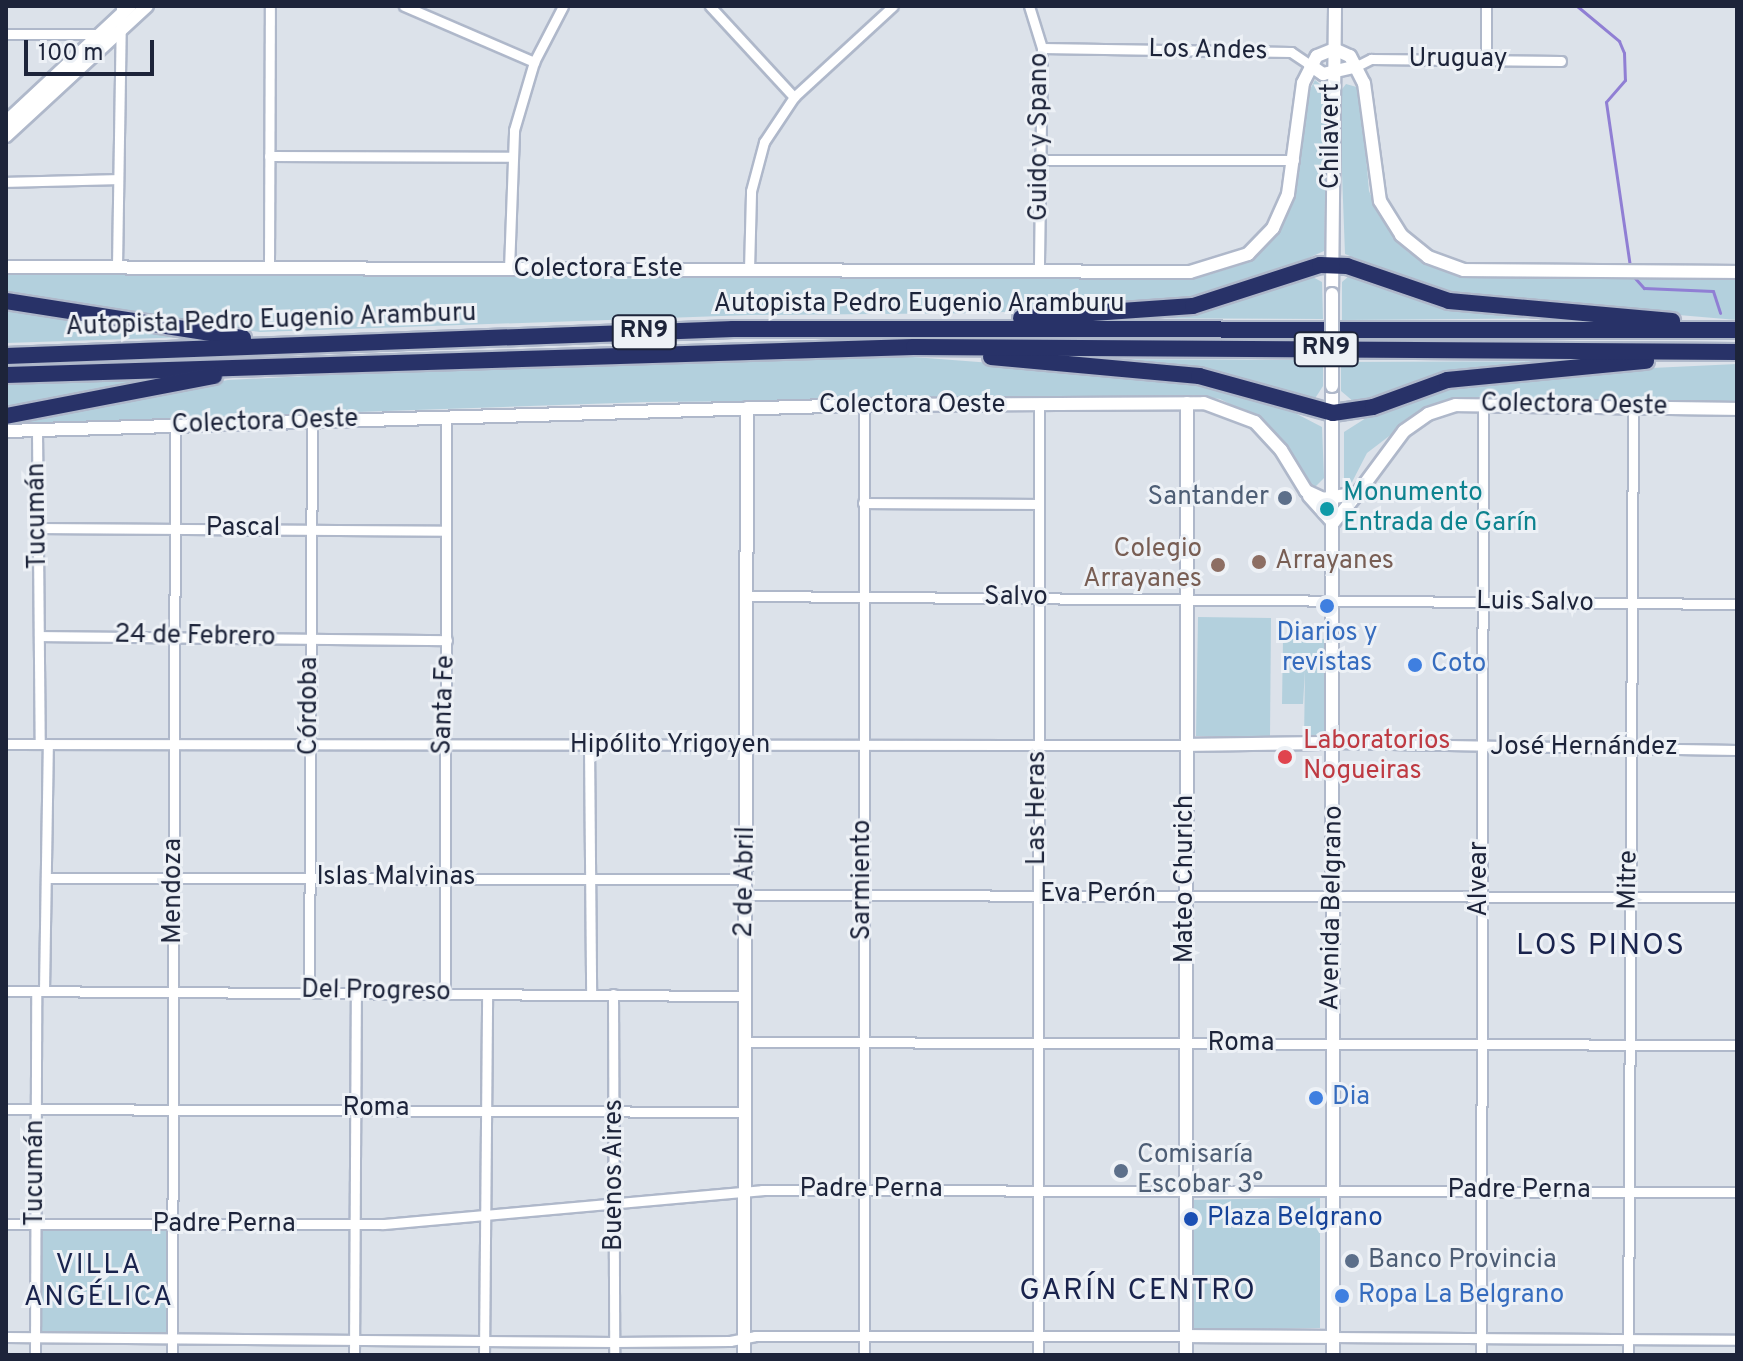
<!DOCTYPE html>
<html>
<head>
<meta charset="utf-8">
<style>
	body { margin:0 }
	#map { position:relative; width:1743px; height:1361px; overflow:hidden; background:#dce2ea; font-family:Overpass,sans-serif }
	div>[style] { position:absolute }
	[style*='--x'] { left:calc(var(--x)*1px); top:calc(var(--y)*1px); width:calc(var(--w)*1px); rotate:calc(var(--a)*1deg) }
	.green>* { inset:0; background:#b3d0dd }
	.stream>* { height:3px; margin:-1.5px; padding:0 1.5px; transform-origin:1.5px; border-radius:1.5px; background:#907fd4 }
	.roads { filter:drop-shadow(2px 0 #afb8ca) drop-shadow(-2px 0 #afb8ca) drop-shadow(0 2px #afb8ca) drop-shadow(0 -2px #afb8ca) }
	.street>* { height:9px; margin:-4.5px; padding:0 4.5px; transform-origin:4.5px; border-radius:4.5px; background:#fff }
	.secondary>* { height:12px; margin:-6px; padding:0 6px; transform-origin:6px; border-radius:6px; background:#fff }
	.highway>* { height:16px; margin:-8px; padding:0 8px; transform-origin:8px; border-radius:8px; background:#283268 }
	.bridges { filter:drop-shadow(2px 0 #afb8ca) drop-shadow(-2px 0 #afb8ca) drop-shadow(0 2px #afb8ca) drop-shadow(0 -2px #afb8ca) }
	.secondary-bridge>* { height:12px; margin:-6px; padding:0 6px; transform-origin:6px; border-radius:6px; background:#fff }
	.dots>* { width:22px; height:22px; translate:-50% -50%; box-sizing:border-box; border:4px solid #edf1f6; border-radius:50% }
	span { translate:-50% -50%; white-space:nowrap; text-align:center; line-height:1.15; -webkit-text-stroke:6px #edf1f6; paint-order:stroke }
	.shield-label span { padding:2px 6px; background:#edf1f6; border:2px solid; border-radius:6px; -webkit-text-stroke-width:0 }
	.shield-label { font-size:24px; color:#1d243a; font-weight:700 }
	.street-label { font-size:26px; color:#1d243a }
	.culture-label { font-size:26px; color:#0d838f }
	.left { translate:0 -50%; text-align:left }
	.service-label { font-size:26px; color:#4e5e75 }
	.right { translate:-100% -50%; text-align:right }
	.education-label { font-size:26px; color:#785e54 }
	.shop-label { font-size:26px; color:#366cbe }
	.health-label { font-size:26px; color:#be3a42 }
	.transit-label { font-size:26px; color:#164399 }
	.neighbourhood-label { font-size:28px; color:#19234d; letter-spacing:2px }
	.quarter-label { font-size:30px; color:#19234d; letter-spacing:2px }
	.frame { position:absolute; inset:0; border:8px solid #1d243a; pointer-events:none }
	.scale { position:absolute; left:24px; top:40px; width:130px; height:36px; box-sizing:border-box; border:4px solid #1d243a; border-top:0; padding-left:10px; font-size:24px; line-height:28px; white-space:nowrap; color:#1d243a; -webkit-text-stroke:6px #edf1f6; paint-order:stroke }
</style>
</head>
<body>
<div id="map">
	<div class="green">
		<div style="clip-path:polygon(1315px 80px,1327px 90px,1324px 251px,1253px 283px,1194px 300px,988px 313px,750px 315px,260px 332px,6px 295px,6px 272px,1208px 275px,1240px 265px,1274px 234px,1297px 167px,1302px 104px)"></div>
		<div style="clip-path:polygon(1346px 84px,1360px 88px,1369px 191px,1380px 217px,1408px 252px,1457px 275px,1479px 277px,1737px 277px,1737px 320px,1479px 298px,1438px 291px,1345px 254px,1339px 93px)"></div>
		<div style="clip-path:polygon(1309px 275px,1322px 282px,1323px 319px,1100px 318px)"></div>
		<div style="clip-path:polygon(1350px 275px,1420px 296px,1600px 318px,1342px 320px,1342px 282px)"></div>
		<div style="clip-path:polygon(6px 306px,189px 337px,6px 343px)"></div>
		<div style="clip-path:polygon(900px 356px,1172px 377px,1268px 399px,1322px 427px,1324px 478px,1314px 488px,1255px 417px,1220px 399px,1203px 397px,646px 402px,6px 424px,6px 420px,228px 380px,563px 363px)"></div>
		<div style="clip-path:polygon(1066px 359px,1323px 360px,1323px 386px,1314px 400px)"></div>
		<div style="clip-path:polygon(1594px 361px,1453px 372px,1354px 402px,1341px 391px,1341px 362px)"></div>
		<div style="clip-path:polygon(1737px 364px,1737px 405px,1629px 399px,1461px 400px,1422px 411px,1367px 453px,1350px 486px,1344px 485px,1344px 432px,1396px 399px,1503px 375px)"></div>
		<div style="clip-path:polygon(167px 379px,6px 411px,6px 381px)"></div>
		<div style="clip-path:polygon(1198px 617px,1271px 618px,1270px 736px,1196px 736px)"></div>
		<div style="clip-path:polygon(1283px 639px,1329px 639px,1329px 741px,1304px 741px,1305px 670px,1303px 704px,1282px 704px)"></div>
		<div style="clip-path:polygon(1320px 1197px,1320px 1328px,1193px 1329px,1192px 1200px)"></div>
		<div style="clip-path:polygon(36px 1224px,172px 1225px,172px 1339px,36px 1337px)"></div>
	</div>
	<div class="stream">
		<div style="--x:1577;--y:6;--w:55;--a:39.8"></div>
		<div style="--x:1619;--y:41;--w:13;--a:67"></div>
		<div style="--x:1624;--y:53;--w:27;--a:88"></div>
		<div style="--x:1625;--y:80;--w:29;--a:131"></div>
		<div style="--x:1606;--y:102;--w:166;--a:81.7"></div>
		<div style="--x:1634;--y:277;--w:15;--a:48"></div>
		<div style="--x:1644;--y:288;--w:69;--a:2.5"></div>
		<div style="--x:1713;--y:291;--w:23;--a:72"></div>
	</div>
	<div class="roads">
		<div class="street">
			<div style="--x:404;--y:6;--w:142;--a:23.3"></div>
			<div style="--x:710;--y:6;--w:124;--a:47.3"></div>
			<div style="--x:1029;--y:6;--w:44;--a:72.8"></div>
			<div style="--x:1042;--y:48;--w:222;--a:90.8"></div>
			<div style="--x:6;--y:34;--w:94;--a:0"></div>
			<div style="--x:1042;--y:48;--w:249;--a:0.9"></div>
			<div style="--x:1291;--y:52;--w:23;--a:34"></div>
			<div style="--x:1486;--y:60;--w:54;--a:-90"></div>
			<div style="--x:1357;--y:66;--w:16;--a:-27"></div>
			<div style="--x:1371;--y:59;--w:190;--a:0.6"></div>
			<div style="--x:269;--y:156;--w:241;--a:0.2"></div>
			<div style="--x:1040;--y:160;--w:254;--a:0"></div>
			<div style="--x:6;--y:182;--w:111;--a:-1.5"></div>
			<div style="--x:117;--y:266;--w:260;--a:-89.1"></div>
			<div style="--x:269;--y:267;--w:261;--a:-89.8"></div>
			<div style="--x:509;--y:269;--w:139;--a:-87.9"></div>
			<div style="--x:514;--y:130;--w:71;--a:-73.6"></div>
			<div style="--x:534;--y:62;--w:63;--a:-62.6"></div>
			<div style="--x:749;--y:270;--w:79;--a:-88.5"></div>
			<div style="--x:751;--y:191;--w:51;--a:-75.1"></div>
			<div style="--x:764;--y:142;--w:54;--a:-56.3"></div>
			<div style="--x:794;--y:97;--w:134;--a:-42.6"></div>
			<div style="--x:864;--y:405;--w:950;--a:90"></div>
			<div style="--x:37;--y:431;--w:313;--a:89.5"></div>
			<div style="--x:863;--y:503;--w:175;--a:0.3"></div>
			<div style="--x:39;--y:528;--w:407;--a:0.4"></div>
			<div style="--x:747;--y:596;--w:990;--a:0.46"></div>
			<div style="--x:39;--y:636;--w:408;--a:0.6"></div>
			<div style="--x:1334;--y:743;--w:403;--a:1"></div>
			<div style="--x:6;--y:744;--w:1181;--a:0.05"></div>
			<div style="--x:589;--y:745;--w:248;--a:89.5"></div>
			<div style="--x:46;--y:878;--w:700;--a:0.08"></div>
			<div style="--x:746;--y:895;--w:991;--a:0.12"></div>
			<div style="--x:6;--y:991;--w:739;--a:0.39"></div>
			<div style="--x:44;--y:991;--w:247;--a:-89.1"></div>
			<div style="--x:309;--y:992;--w:571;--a:-89.7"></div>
			<div style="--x:445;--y:993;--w:576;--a:-89.9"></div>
			<div style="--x:613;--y:994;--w:361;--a:89.8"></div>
			<div style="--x:745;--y:1042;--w:992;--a:0.17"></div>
			<div style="--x:6;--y:1109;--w:739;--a:0.23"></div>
			<div style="--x:6;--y:1224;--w:377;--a:0"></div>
			<div style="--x:383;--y:1224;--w:381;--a:-5.1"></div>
			<div style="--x:762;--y:1190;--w:975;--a:0.12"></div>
			<div style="--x:6;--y:1337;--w:608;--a:0.47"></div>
			<div style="--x:614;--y:1342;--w:116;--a:-0.5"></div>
			<div style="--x:730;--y:1341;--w:25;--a:-11"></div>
			<div style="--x:755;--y:1336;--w:431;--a:0"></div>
			<div style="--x:1333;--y:1337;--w:404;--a:0.4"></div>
			<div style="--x:35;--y:1355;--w:364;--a:-89.8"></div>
			<div style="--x:172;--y:1355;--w:929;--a:-89.81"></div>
			<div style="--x:354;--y:1355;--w:363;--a:-89.7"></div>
			<div style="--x:484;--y:1355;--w:361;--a:-89.5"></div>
			<div style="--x:1038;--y:1355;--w:949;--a:-89.94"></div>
			<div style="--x:1481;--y:1355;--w:951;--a:-89.88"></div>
			<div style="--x:1628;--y:1355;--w:949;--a:-89.7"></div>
		</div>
		<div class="secondary">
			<div style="--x:1310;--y:65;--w:16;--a:35"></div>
			<div style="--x:1323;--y:74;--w:35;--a:-13"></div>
			<div style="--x:6;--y:122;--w:170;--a:-43.1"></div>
			<div style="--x:6;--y:136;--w:192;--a:-42.7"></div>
			<div style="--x:6;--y:267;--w:1184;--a:0.24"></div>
			<div style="--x:1190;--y:272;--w:61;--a:-17.2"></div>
			<div style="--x:1248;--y:254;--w:36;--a:-46"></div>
			<div style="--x:1273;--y:228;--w:37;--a:-66"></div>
			<div style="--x:1288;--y:194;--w:112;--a:-82.3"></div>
			<div style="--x:1303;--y:83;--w:30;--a:-63"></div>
			<div style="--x:1317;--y:56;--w:18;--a:-22"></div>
			<div style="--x:1334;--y:49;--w:17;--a:24"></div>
			<div style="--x:1350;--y:56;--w:30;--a:63"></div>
			<div style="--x:1364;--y:83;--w:119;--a:82.3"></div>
			<div style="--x:1380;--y:201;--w:40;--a:58"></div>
			<div style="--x:1401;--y:235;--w:35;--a:39"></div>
			<div style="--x:1428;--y:257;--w:38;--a:20"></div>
			<div style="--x:1464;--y:270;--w:273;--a:0.4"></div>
			<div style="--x:1332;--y:294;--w:288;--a:-89.4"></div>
			<div style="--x:1332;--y:386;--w:969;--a:89.94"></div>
			<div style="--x:6;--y:431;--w:858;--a:-1.74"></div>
			<div style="--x:864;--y:405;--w:340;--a:-0.3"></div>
			<div style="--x:1204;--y:403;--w:54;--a:20.4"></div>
			<div style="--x:1255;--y:422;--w:38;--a:47"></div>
			<div style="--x:1281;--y:450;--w:48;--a:58.6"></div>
			<div style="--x:1306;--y:491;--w:19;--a:25"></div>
			<div style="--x:1323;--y:499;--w:36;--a:-10"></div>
			<div style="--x:1358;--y:493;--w:77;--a:-53.4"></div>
			<div style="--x:1404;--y:431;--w:29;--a:-35"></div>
			<div style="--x:1428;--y:414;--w:29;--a:-18"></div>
			<div style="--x:1456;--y:405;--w:281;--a:0.8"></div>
			<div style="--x:1309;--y:496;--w:36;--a:48"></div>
			<div style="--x:1333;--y:523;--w:39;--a:-50"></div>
			<div style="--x:1187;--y:745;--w:147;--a:-0.8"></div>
			<div style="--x:1186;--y:1336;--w:147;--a:0.4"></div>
			<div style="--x:744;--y:1355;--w:947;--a:-89.82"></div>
			<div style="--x:1186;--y:1355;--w:952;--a:-89.94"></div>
		</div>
		<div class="highway">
			<div style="--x:6;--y:301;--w:240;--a:8.9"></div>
			<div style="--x:1021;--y:318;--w:172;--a:-4"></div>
			<div style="--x:1193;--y:306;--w:133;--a:-17.9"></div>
			<div style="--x:1320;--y:265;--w:27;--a:2"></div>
			<div style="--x:1347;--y:266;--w:108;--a:18.9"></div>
			<div style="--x:1449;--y:301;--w:224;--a:5.1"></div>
			<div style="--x:6;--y:356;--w:728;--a:-2.13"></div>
			<div style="--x:733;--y:329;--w:1004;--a:0.06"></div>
			<div style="--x:991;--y:357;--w:209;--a:5.2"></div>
			<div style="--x:1199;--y:376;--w:139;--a:15.4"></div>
			<div style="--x:1333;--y:413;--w:40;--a:-8.5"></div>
			<div style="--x:1373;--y:407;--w:79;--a:-20"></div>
			<div style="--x:1447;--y:380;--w:200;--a:-5.5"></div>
			<div style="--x:6;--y:375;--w:908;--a:-1.77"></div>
			<div style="--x:914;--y:347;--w:823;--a:0.35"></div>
			<div style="--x:6;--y:416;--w:212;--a:-10.9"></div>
		</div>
	</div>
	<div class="bridges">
		<div class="secondary-bridge">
			<div style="--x:1332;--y:294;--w:92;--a:90"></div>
		</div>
	</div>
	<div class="dots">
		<div style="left:1285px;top:498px;background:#5c6f8a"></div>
		<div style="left:1327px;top:509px;background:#0f9aa8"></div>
		<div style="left:1259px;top:562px;background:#8d6e63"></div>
		<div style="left:1218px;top:565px;background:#8d6e63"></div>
		<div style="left:1327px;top:606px;background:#3f7fe0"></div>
		<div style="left:1415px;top:665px;background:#3f7fe0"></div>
		<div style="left:1285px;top:757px;background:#e0444e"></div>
		<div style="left:1316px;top:1098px;background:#3f7fe0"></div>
		<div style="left:1121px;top:1171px;background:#5c6f8a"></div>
		<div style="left:1191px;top:1219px;background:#1a4fb4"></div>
		<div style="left:1352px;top:1261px;background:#5c6f8a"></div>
		<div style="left:1342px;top:1296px;background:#3f7fe0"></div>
	</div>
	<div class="shield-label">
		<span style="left:644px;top:332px">RN9</span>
		<span style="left:1326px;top:349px">RN9</span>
	</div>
	<div class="street-label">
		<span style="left:1208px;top:51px;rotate:1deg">Los Andes</span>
		<span style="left:1458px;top:60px">Uruguay</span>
		<span style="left:1332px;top:136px;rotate:-90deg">Chilavert</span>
		<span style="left:1040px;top:137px;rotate:-90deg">Guido y Spano</span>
		<span style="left:598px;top:270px">Colectora Este</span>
		<span style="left:919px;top:305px">Autopista Pedro Eugenio Aramburu</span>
		<span style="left:271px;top:321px;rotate:-2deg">Autopista Pedro Eugenio Aramburu</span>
		<span style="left:912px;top:406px">Colectora Oeste</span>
		<span style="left:1574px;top:406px;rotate:1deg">Colectora Oeste</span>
		<span style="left:265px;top:423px;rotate:-2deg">Colectora Oeste</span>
		<span style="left:38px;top:516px;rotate:-91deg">Tucumán</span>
		<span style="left:243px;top:529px">Pascal</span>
		<span style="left:1016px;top:598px">Salvo</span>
		<span style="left:1535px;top:603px;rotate:1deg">Luis Salvo</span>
		<span style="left:195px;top:637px;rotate:1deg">24 de Febrero</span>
		<span style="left:445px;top:705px;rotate:-88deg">Santa Fe</span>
		<span style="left:310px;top:706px;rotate:-90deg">Córdoba</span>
		<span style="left:670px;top:746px">Hipólito Yrigoyen</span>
		<span style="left:1584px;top:748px">José Hernández</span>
		<span style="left:1038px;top:808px;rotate:-90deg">Las Heras</span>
		<span style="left:396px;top:878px">Islas Malvinas</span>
		<span style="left:1186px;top:879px;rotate:-90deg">Mateo Churich</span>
		<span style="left:1480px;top:879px;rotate:-90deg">Alvear</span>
		<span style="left:863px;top:880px;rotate:-90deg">Sarmiento</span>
		<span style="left:1629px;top:880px;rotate:-89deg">Mitre</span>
		<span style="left:746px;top:882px;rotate:-89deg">2 de Abril</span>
		<span style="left:174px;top:891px;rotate:-90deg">Mendoza</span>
		<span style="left:1098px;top:895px">Eva Perón</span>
		<span style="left:1333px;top:908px;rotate:-89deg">Avenida Belgrano</span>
		<span style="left:376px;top:992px;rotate:1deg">Del Progreso</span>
		<span style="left:1241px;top:1044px">Roma</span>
		<span style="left:376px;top:1109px">Roma</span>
		<span style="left:36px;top:1173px;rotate:-90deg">Tucumán</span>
		<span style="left:615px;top:1175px;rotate:-90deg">Buenos Aires</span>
		<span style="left:871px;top:1190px">Padre Perna</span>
		<span style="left:1519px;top:1191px">Padre Perna</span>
		<span style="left:224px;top:1225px">Padre Perna</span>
	</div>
	<div class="culture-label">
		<span class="left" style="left:1343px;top:509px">Monumento<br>Entrada de Garín</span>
	</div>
	<div class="service-label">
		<span class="right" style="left:1269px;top:498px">Santander</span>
		<span class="left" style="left:1137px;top:1171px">Comisaría<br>Escobar 3°</span>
		<span class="left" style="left:1368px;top:1261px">Banco Provincia</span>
	</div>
	<div class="education-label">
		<span class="right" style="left:1202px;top:565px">Colegio<br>Arrayanes</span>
		<span class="left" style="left:1275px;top:562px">Arrayanes</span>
	</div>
	<div class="shop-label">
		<span style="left:1327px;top:649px">Diarios y<br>revistas</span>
		<span class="left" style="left:1431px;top:665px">Coto</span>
		<span class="left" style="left:1332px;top:1098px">Dia</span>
		<span class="left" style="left:1358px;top:1296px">Ropa La Belgrano</span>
	</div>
	<div class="health-label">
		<span class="left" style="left:1303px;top:757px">Laboratorios<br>Nogueiras</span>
	</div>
	<div class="transit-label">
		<span class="left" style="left:1207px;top:1219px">Plaza Belgrano</span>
	</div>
	<div class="neighbourhood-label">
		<span style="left:99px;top:1282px">VILLA<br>ANGÉLICA</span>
	</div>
	<div class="quarter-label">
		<span style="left:1601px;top:947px">LOS PINOS</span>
		<span style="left:1138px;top:1292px">GARÍN CENTRO</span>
	</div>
	<div class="frame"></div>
	<div class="scale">100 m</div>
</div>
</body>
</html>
